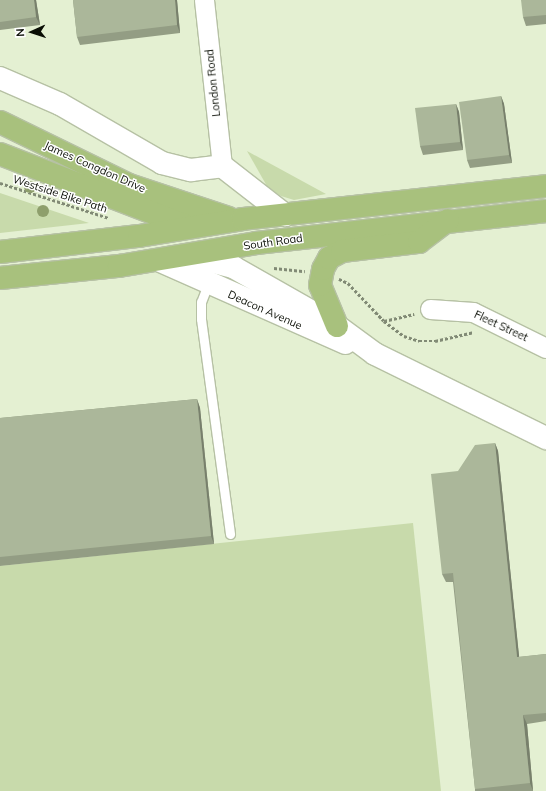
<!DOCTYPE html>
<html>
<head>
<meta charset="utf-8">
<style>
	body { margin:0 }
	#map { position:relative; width:546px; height:791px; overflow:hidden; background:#e4f0d2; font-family:Mulish,sans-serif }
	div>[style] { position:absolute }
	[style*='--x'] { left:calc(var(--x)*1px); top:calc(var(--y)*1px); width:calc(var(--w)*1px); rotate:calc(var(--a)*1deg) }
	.green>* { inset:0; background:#c8daab }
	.path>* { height:2.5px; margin-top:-1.25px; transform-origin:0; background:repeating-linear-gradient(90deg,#818a75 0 3px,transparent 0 5px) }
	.roads { filter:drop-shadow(1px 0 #b6c1a4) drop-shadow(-1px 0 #b6c1a4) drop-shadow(0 1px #b6c1a4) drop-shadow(0 -1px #b6c1a4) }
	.lane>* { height:9px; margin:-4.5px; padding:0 4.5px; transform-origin:4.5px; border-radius:4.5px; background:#fff }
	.street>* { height:19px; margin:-9.5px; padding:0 9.5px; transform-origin:9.5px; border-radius:9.5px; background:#fff }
	.secondary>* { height:22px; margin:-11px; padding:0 11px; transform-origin:11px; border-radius:11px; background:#fff }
	.highway>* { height:22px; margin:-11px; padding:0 11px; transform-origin:11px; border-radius:11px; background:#a8c17d }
	.trees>* { width:12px; height:12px; margin:-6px; border-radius:50%; background:#8e9f6c }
	.wall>* { inset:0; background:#939d84 }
	.shaded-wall>* { inset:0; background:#78806c }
	.building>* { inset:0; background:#abb79a }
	span { translate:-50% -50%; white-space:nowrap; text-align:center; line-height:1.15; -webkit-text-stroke:3px #fff; paint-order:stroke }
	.street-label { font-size:11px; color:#0a0e05 }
	.north { position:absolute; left:12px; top:12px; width:40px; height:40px; -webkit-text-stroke:3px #fff; paint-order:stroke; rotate:267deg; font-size:11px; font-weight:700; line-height:16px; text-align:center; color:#0a0e05 }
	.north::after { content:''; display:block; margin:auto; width:14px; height:18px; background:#0a0e05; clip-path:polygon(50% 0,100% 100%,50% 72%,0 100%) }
</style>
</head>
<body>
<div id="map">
	<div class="green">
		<div style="clip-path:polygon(247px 151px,326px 194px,294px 200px,281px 196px,268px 188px)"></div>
		<div style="clip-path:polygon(0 193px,89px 223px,0 233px)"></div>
		<div style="clip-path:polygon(413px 523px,441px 791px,0 791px,0 566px)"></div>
	</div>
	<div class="path">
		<div style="--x:0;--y:183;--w:114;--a:17.8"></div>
		<div style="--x:274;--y:268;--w:31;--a:6"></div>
		<div style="--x:339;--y:279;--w:10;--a:24"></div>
		<div style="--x:348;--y:283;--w:52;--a:46.5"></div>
		<div style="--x:384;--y:321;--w:31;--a:-13"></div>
		<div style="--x:384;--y:321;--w:25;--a:37"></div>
		<div style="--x:404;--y:336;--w:16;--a:18"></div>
		<div style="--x:419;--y:341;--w:16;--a:0"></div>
		<div style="--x:435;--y:341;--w:39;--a:-13"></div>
	</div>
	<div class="roads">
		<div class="lane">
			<div style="--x:208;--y:284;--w:19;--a:111"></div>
			<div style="--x:201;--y:302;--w:17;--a:90"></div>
			<div style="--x:201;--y:319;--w:217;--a:82.3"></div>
		</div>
		<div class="street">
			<div style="--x:204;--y:0;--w:167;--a:83.8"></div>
			<div style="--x:430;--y:309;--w:43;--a:4"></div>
			<div style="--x:473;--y:312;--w:81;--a:26.3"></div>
		</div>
		<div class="secondary">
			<div style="--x:0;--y:78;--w:65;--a:23.4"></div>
			<div style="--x:60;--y:104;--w:118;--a:30"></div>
			<div style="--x:162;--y:163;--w:30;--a:14"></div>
			<div style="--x:191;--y:170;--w:31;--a:-7"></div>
			<div style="--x:222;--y:166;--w:80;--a:37.9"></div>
			<div style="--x:188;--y:255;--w:47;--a:14.9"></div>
			<div style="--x:233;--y:267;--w:120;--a:29.6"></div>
			<div style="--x:337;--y:326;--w:47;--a:36.4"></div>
			<div style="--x:375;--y:354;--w:191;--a:26.2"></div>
			<div style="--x:158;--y:260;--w:205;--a:23.9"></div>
		</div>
		<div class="highway">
			<div style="--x:0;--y:122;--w:144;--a:26"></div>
			<div style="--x:129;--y:185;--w:105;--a:18.3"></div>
			<div style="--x:0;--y:154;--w:203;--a:21.1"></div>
			<div style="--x:0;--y:252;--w:140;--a:-6.6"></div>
			<div style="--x:139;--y:236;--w:105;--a:-9.3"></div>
			<div style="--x:243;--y:219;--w:305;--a:-6.2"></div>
			<div style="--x:0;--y:278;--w:120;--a:-5.8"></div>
			<div style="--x:119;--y:266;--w:139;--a:-9.5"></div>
			<div style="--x:256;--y:243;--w:292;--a:-6.3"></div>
			<div style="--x:337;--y:326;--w:44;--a:-112.5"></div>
			<div style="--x:320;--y:285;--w:16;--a:-79"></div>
			<div style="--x:323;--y:269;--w:13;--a:-61"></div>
			<div style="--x:329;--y:258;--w:15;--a:-28"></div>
			<div style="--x:342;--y:251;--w:78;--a:-6.7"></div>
			<div style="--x:419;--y:242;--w:36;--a:-37"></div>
		</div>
	</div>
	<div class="trees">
		<div style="left:30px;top:187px"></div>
		<div style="left:43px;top:211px"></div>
	</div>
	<div class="wall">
		<div style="clip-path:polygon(0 0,36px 0,40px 25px,0 30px)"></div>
		<div style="clip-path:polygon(73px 0,177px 0,180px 33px,80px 45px,77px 37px)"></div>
		<div style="clip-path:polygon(546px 0,546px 24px,526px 26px,523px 17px)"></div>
		<div style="clip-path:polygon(501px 96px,504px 104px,512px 163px,470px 168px,467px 160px)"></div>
		<div style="clip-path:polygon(456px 104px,459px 112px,463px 150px,423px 155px,420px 146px)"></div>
		<div style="clip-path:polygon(197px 399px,200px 408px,214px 544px,0 566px,0 418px)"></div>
		<div style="clip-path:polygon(495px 443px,498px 451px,519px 657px,546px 654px,546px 721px,527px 724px,533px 791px,475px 791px,475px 789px,453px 582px,446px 582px,442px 574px)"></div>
	</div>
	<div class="shaded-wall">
		<div style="clip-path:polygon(34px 0,36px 0,40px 25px,36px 17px)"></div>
		<div style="clip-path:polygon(175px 0,177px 0,180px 33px,177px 25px)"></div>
		<div style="clip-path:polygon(501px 96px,504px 104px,512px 163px,509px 155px)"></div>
		<div style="clip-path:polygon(456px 104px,459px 112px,463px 150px,460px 142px)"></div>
		<div style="clip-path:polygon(197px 399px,200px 408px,214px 544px,211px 536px)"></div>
		<div style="clip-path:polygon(495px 443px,498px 451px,520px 665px,517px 657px)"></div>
		<div style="clip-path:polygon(523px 715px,527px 724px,533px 791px,530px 783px)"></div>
	</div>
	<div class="building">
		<div style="clip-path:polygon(0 0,34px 0,36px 17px,0 22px)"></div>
		<div style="clip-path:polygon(73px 0,175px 0,177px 25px,77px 37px)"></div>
		<div style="clip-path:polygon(521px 0,546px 0,546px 15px,523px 17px)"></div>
		<div style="clip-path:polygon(501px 96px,509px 155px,467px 160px,459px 102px)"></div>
		<div style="clip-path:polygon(456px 104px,460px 142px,420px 146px,415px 108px)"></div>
		<div style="clip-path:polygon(197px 399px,211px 536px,0 557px,0 418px)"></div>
		<div style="clip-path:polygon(495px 443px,517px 657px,546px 654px,546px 713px,523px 715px,530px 783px,475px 789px,453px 573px,442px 574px,431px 474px,458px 471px,475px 445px)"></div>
	</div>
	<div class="street-label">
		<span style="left:213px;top:83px;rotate:-96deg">London Road</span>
		<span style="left:95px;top:167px;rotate:24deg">James Congdon Drive</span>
		<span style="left:60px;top:194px;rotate:18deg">Westside Bike Path</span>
		<span style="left:273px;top:242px;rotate:-8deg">South Road</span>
		<span style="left:265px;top:310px;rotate:24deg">Deacon Avenue</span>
		<span style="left:501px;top:326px;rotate:25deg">Fleet Street</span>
	</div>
	<div class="north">N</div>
</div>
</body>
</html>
